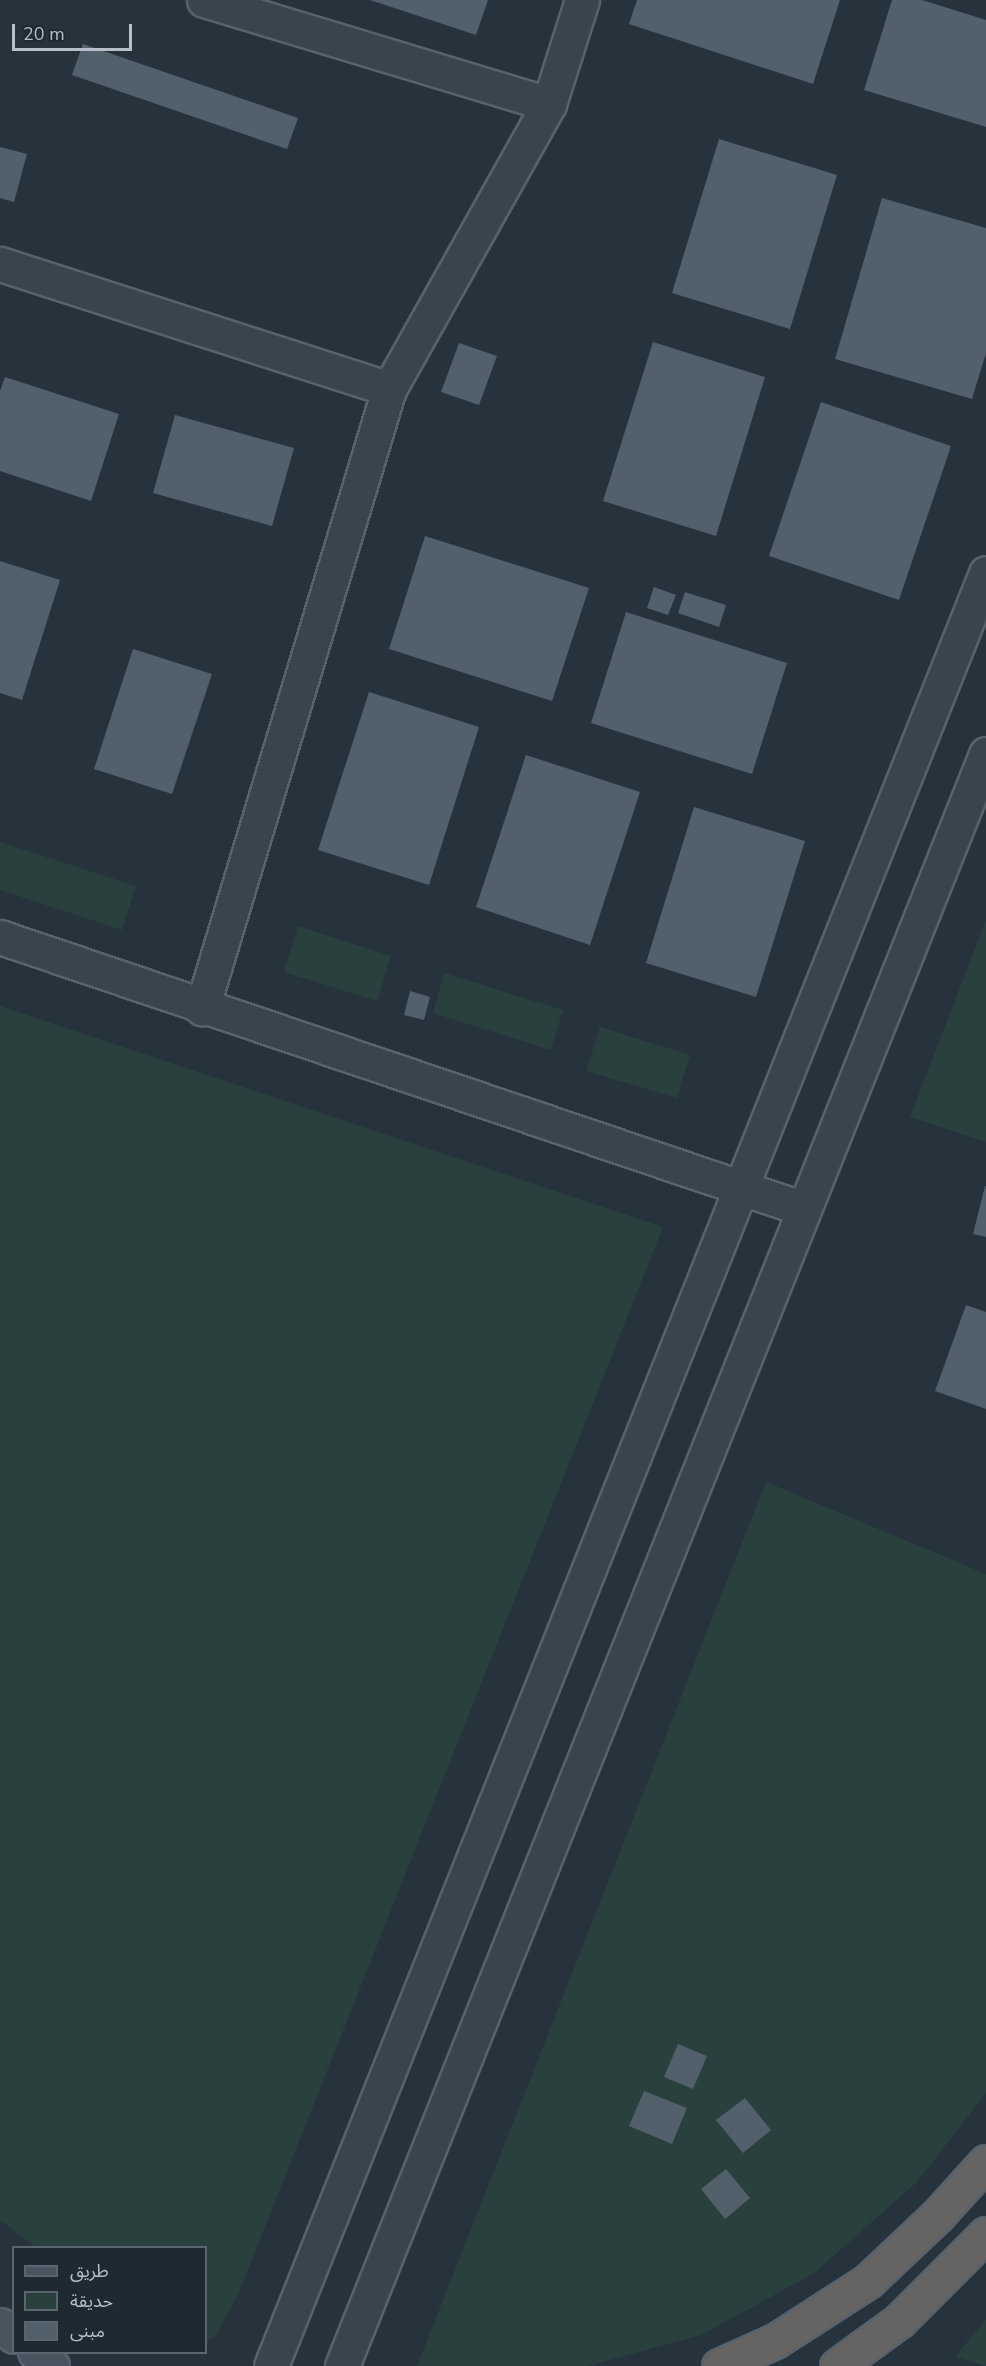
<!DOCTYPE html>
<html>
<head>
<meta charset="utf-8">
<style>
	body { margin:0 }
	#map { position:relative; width:986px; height:2366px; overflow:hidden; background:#26333d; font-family:"Nunito Sans","Noto Sans Arabic",sans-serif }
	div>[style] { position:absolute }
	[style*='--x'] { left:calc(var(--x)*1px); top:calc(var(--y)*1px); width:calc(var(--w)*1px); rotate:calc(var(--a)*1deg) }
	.green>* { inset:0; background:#29403e }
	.building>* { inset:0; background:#51606a }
	.roads { filter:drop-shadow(2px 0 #58626b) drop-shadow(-2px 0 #58626b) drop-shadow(0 2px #58626b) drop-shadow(0 -2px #58626b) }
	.minor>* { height:33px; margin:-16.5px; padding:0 16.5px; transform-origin:16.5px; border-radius:16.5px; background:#3a444d }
	.secondary>* { height:33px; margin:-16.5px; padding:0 16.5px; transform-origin:16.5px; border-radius:16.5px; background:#48545f }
	.trunk>* { height:33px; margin:-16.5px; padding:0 16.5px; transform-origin:16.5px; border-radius:16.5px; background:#656462 }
	span { translate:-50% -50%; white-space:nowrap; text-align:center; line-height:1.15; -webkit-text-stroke:5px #1f2932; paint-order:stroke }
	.legend { position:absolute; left:12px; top:2246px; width:195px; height:108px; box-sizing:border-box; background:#1f2932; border:2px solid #5b656e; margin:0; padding:8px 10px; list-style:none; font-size:18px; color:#b6bfc8 }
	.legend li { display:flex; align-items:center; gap:12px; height:30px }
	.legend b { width:30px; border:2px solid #5b656e }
	.scale { position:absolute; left:12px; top:24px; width:120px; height:27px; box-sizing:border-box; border:3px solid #b6bfc8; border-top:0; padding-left:8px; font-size:18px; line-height:21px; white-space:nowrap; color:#b6bfc8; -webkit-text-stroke:4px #1f2932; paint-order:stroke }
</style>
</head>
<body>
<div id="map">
	<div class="green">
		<div style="clip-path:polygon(0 842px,136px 886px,122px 930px,0 890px)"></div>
		<div style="clip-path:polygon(986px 920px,986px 1142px,910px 1117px)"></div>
		<div style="clip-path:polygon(298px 926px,391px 956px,377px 1001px,284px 972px)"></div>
		<div style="clip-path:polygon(444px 973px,563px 1010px,551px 1050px,433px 1013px)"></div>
		<div style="clip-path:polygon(0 1006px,663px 1227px,239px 2292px,216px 2336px,206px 2342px,206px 2248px,35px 2247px,0 2220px)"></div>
		<div style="clip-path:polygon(600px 1027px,690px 1055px,677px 1098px,586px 1071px)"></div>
		<div style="clip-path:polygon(766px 1482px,986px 1574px,986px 2093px,917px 2182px,813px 2274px,701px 2335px,588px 2366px,417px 2366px)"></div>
		<div style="clip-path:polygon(986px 2319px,986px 2366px,955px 2357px)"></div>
	</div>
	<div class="building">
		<div style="clip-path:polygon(370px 0,488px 0,476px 35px)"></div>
		<div style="clip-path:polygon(637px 0,840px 0,813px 84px,629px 24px)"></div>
		<div style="clip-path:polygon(892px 0,922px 0,986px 20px,986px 127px,864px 90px)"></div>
		<div style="clip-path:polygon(83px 44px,298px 118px,287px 149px,72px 75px)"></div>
		<div style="clip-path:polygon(719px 139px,837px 175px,790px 329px,672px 293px)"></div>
		<div style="clip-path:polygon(0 147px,27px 154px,14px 202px,0 198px)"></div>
		<div style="clip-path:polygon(882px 198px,986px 228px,986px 353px,972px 399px,835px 359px)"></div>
		<div style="clip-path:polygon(653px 342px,765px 377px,716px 536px,603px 501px)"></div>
		<div style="clip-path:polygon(459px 343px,497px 356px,479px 405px,441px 392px)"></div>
		<div style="clip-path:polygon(5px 377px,119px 414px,91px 501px,0 471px,0 391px)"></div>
		<div style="clip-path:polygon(821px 402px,951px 446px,899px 600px,769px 556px)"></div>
		<div style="clip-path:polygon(175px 415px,294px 448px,272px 526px,153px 493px)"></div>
		<div style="clip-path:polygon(425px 536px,589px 588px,552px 701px,389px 649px)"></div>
		<div style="clip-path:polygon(0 561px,60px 580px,22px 700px,0 693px)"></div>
		<div style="clip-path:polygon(654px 587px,676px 595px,668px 615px,647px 608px)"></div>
		<div style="clip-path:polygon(685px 592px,726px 605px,719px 627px,678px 613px)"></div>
		<div style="clip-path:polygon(626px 612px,787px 663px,752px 774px,591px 723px)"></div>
		<div style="clip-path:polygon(133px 649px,212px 674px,172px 794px,94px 769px)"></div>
		<div style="clip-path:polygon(369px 692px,479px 727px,429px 885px,318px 850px)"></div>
		<div style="clip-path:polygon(526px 755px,640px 792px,590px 945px,476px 907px)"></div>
		<div style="clip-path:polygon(694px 807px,805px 841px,756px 997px,646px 963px)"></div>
		<div style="clip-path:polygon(410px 991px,430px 997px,424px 1020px,404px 1015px)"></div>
		<div style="clip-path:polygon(985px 1186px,986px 1186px,986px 1237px,973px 1234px)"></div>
		<div style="clip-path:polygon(966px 1305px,986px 1312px,986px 1409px,935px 1391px)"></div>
		<div style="clip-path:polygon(678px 2044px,707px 2056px,693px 2089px,664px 2077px)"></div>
		<div style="clip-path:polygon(644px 2091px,687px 2108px,672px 2144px,629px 2126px)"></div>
		<div style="clip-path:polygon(745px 2098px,771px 2130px,743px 2153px,716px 2120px)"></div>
		<div style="clip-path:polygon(726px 2169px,750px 2198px,725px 2219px,701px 2189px)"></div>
	</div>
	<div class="roads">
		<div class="minor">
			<div style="--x:204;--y:0;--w:360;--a:16.8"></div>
			<div style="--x:549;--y:104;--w:327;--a:119.3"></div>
			<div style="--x:549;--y:104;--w:109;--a:-72.4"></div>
			<div style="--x:0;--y:264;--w:409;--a:17.8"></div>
			<div style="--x:389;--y:389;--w:647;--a:106.81"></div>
			<div style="--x:0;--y:937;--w:849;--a:18.69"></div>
			<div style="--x:271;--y:2366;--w:1930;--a:-68.26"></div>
			<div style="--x:342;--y:2366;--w:1736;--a:-68.22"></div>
		</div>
		<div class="secondary">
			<div style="--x:0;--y:2325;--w:18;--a:38"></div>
			<div style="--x:35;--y:2352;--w:22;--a:39"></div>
		</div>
		<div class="trunk">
			<div style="--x:719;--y:2366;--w:61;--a:-24.1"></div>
			<div style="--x:775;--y:2341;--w:111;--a:-32.8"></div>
			<div style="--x:868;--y:2281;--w:95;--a:-43.3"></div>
			<div style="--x:937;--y:2216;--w:73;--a:-47.8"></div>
			<div style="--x:837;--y:2366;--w:77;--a:-36"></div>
			<div style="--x:899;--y:2321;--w:123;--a:-45"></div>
		</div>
	</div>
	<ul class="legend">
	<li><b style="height:8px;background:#48545f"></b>طريق</li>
	<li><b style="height:16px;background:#29403e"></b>حديقة</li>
	<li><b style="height:16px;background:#51606a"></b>مبنى</li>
	</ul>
	<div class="scale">20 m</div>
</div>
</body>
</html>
